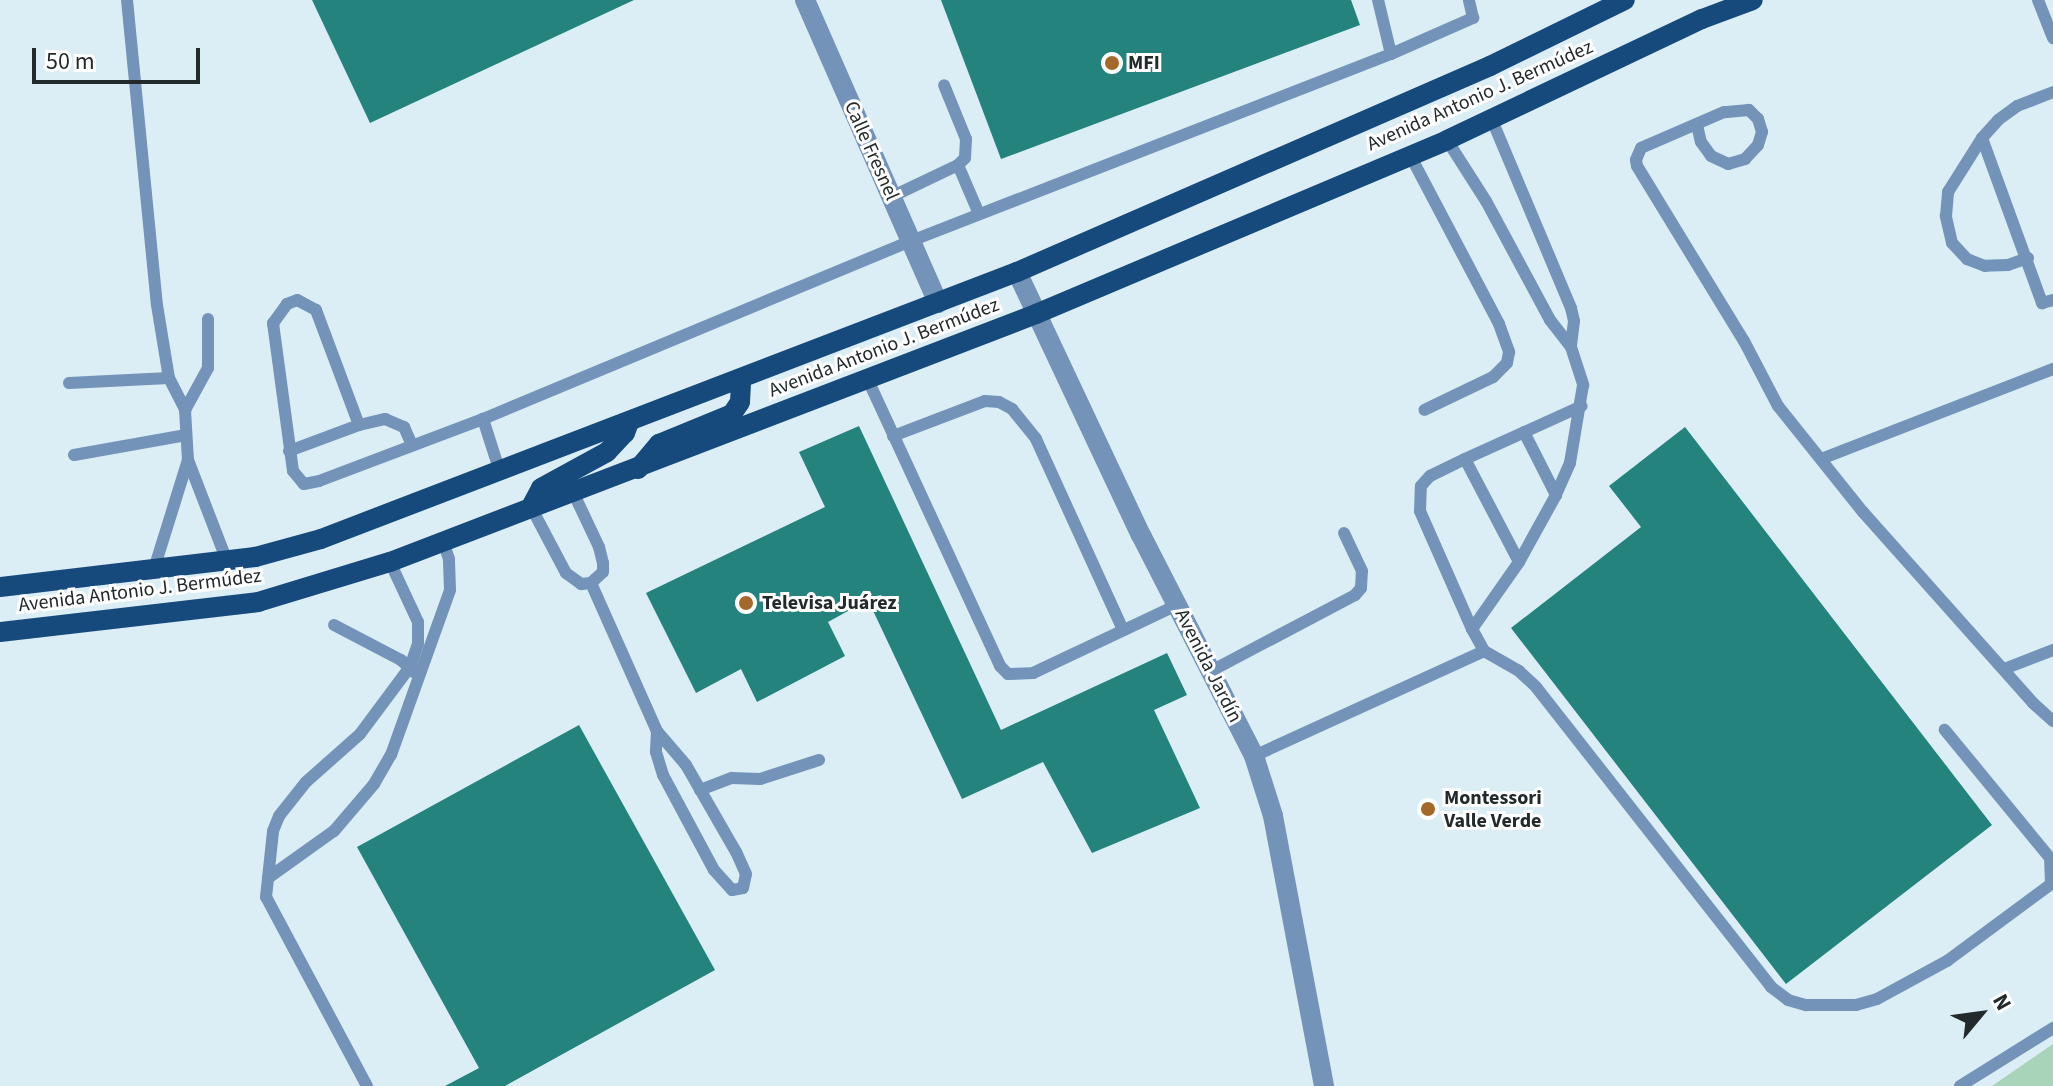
<!DOCTYPE html>
<html>
<head>
<meta charset="utf-8">
<style>
	body { margin:0 }
	#map { position:relative; width:2053px; height:1086px; overflow:hidden; background:#dbeef5; font-family:"Source Sans 3",sans-serif }
	div>[style] { position:absolute }
	[style*='--x'] { left:calc(var(--x)*1px); top:calc(var(--y)*1px); width:calc(var(--w)*1px); rotate:calc(var(--a)*1deg) }
	.green>* { inset:0; background:#a8d4b9 }
	.building>* { inset:0; background:#24837d }
	.lane>* { height:12px; margin:-6px; padding:0 6px; transform-origin:6px; border-radius:6px; background:#7394b8 }
	.street>* { height:20px; margin:-10px; padding:0 10px; transform-origin:10px; border-radius:10px; background:#7394b8 }
	.primary>* { height:20px; margin:-10px; padding:0 10px; transform-origin:10px; border-radius:10px; background:#174a7c }
	.dots>* { width:22px; height:22px; translate:-50% -50%; box-sizing:border-box; border:4px solid #fff; border-radius:50% }
	span { translate:-50% -50%; white-space:nowrap; text-align:center; line-height:1.15; -webkit-text-stroke:6px #fff; paint-order:stroke }
	.poi-label { font-size:20px; color:#232a2c; font-weight:700 }
	.left { translate:0 -50%; text-align:left }
	.street-label { font-size:20px; color:#232a2c }
	.north { position:absolute; left:1941px; top:974px; width:80px; height:80px; -webkit-text-stroke:6px #fff; paint-order:stroke; rotate:61deg; font-size:22px; font-weight:700; line-height:32px; text-align:center; color:#232a2c }
	.north::after { content:''; display:block; margin:auto; width:28px; height:36px; background:#232a2c; clip-path:polygon(50% 0,100% 100%,50% 72%,0 100%) }
	.scale { position:absolute; left:32px; top:48px; width:168px; height:36px; box-sizing:border-box; border:4px solid #232a2c; border-top:0; padding-left:10px; font-size:24px; line-height:28px; white-space:nowrap; color:#232a2c; -webkit-text-stroke:6px #fff; paint-order:stroke }
</style>
</head>
<body>
<div id="map">
	<div class="green">
		<div style="clip-path:polygon(2053px 1044px,2053px 1086px,1992px 1086px)"></div>
	</div>
	<div class="building">
		<div style="clip-path:polygon(312px 0,634px 0,370px 123px)"></div>
		<div style="clip-path:polygon(941px 0,1351px 0,1360px 25px,1001px 159px)"></div>
		<div style="clip-path:polygon(859px 426px,1001px 730px,1167px 653px,1187px 695px,1154px 710px,1200px 808px,1092px 853px,1043px 762px,962px 799px,868px 600px,828px 622px,845px 656px,757px 702px,741px 669px,696px 693px,646px 593px,825px 507px,799px 452px)"></div>
		<div style="clip-path:polygon(1685px 427px,1992px 825px,1786px 984px,1511px 628px,1641px 527px,1609px 486px)"></div>
		<div style="clip-path:polygon(579px 725px,715px 970px,505px 1086px,445px 1086px,479px 1068px,357px 847px)"></div>
	</div>
	<div class="lane">
		<div style="--x:127;--y:0;--w:306;--a:84.4"></div>
		<div style="--x:157;--y:305;--w:74;--a:80.7"></div>
		<div style="--x:169;--y:378;--w:36;--a:63"></div>
		<div style="--x:185;--y:410;--w:50;--a:86.6"></div>
		<div style="--x:188;--y:460;--w:108;--a:68.9"></div>
		<div style="--x:2038;--y:0;--w:41;--a:68.5"></div>
		<div style="--x:1391;--y:54;--w:90;--a:-23.7"></div>
		<div style="--x:1473;--y:18;--w:18;--a:-103"></div>
		<div style="--x:1492;--y:120;--w:204;--a:67.2"></div>
		<div style="--x:1571;--y:308;--w:13;--a:77"></div>
		<div style="--x:1574;--y:321;--w:26;--a:97"></div>
		<div style="--x:1571;--y:347;--w:40;--a:72"></div>
		<div style="--x:1583;--y:385;--w:79;--a:99.5"></div>
		<div style="--x:1570;--y:463;--w:35;--a:114"></div>
		<div style="--x:1556;--y:495;--w:77;--a:118.9"></div>
		<div style="--x:1519;--y:562;--w:82;--a:125"></div>
		<div style="--x:1472;--y:629;--w:25;--a:61"></div>
		<div style="--x:1484;--y:651;--w:40;--a:29.7"></div>
		<div style="--x:1519;--y:671;--w:23;--a:43"></div>
		<div style="--x:1536;--y:687;--w:381;--a:51.9"></div>
		<div style="--x:1771;--y:987;--w:21;--a:37"></div>
		<div style="--x:1788;--y:1000;--w:19;--a:16"></div>
		<div style="--x:1806;--y:1005;--w:50;--a:0"></div>
		<div style="--x:1856;--y:1005;--w:22;--a:-16"></div>
		<div style="--x:1877;--y:999;--w:80;--a:-28.5"></div>
		<div style="--x:1947;--y:961;--w:129;--a:-36.5"></div>
		<div style="--x:2051;--y:884;--w:26;--a:-92"></div>
		<div style="--x:2050;--y:858;--w:166;--a:-129.4"></div>
		<div style="--x:1697;--y:125;--w:17;--a:77"></div>
		<div style="--x:1701;--y:142;--w:17;--a:54"></div>
		<div style="--x:1711;--y:156;--w:19;--a:25"></div>
		<div style="--x:1728;--y:164;--w:18;--a:-16"></div>
		<div style="--x:1745;--y:159;--w:19;--a:-47"></div>
		<div style="--x:1758;--y:145;--w:14;--a:-73"></div>
		<div style="--x:1762;--y:132;--w:14;--a:-107"></div>
		<div style="--x:1758;--y:119;--w:13;--a:-135"></div>
		<div style="--x:1749;--y:110;--w:25;--a:175"></div>
		<div style="--x:1724;--y:112;--w:90;--a:156.6"></div>
		<div style="--x:1641;--y:148;--w:13;--a:113"></div>
		<div style="--x:1636;--y:160;--w:6;--a:81"></div>
		<div style="--x:1637;--y:166;--w:205;--a:58.6"></div>
		<div style="--x:1744;--y:341;--w:73;--a:62.4"></div>
		<div style="--x:1778;--y:406;--w:136;--a:51.3"></div>
		<div style="--x:1863;--y:512;--w:256;--a:48.3"></div>
		<div style="--x:2033;--y:703;--w:27;--a:42"></div>
		<div style="--x:1982;--y:138;--w:176;--a:70"></div>
		<div style="--x:2042;--y:303;--w:11;--a:-15"></div>
		<div style="--x:1447;--y:140;--w:72;--a:57.4"></div>
		<div style="--x:1486;--y:201;--w:135;--a:61.7"></div>
		<div style="--x:1550;--y:320;--w:34;--a:52"></div>
		<div style="--x:1410;--y:155;--w:191;--a:62.2"></div>
		<div style="--x:1499;--y:324;--w:30;--a:70"></div>
		<div style="--x:1509;--y:352;--w:11;--a:100"></div>
		<div style="--x:1507;--y:363;--w:20;--a:135"></div>
		<div style="--x:1493;--y:377;--w:76;--a:154.4"></div>
		<div style="--x:958;--y:165;--w:53;--a:66.8"></div>
		<div style="--x:891;--y:197;--w:74;--a:-25.5"></div>
		<div style="--x:958;--y:165;--w:10;--a:-45"></div>
		<div style="--x:965;--y:158;--w:19;--a:-87"></div>
		<div style="--x:966;--y:139;--w:58;--a:-112.2"></div>
		<div style="--x:2028;--y:258;--w:21;--a:161"></div>
		<div style="--x:2008;--y:265;--w:23;--a:178"></div>
		<div style="--x:1985;--y:266;--w:19;--a:-159"></div>
		<div style="--x:1967;--y:259;--w:22;--a:-133"></div>
		<div style="--x:1952;--y:243;--w:28;--a:-103"></div>
		<div style="--x:1946;--y:216;--w:24;--a:-85"></div>
		<div style="--x:1948;--y:192;--w:64;--a:-57.8"></div>
		<div style="--x:1982;--y:138;--w:24;--a:-48"></div>
		<div style="--x:1998;--y:120;--w:24;--a:-36"></div>
		<div style="--x:2017;--y:106;--w:39;--a:-21"></div>
		<div style="--x:868;--y:380;--w:315;--a:65.2"></div>
		<div style="--x:1000;--y:666;--w:11;--a:45"></div>
		<div style="--x:1008;--y:674;--w:25;--a:-2"></div>
		<div style="--x:1033;--y:673;--w:159;--a:-25.3"></div>
		<div style="--x:69;--y:383;--w:100;--a:-2.9"></div>
		<div style="--x:185;--y:410;--w:48;--a:-61.3"></div>
		<div style="--x:208;--y:368;--w:49;--a:-90"></div>
		<div style="--x:359;--y:425;--w:123;--a:-110.5"></div>
		<div style="--x:316;--y:310;--w:21;--a:-152"></div>
		<div style="--x:297;--y:300;--w:11;--a:158"></div>
		<div style="--x:287;--y:304;--w:24;--a:126"></div>
		<div style="--x:273;--y:323;--w:149;--a:82.3"></div>
		<div style="--x:293;--y:471;--w:17;--a:50"></div>
		<div style="--x:304;--y:484;--w:15;--a:-11"></div>
		<div style="--x:319;--y:481;--w:175;--a:-20.7"></div>
		<div style="--x:1524;--y:432;--w:71;--a:63.1"></div>
		<div style="--x:893;--y:436;--w:98;--a:-20.8"></div>
		<div style="--x:985;--y:401;--w:14;--a:4"></div>
		<div style="--x:999;--y:402;--w:15;--a:28"></div>
		<div style="--x:1012;--y:409;--w:38;--a:51"></div>
		<div style="--x:1036;--y:439;--w:210;--a:65.5"></div>
		<div style="--x:289;--y:451;--w:75;--a:-20.4"></div>
		<div style="--x:359;--y:425;--w:27;--a:-13"></div>
		<div style="--x:385;--y:419;--w:21;--a:23"></div>
		<div style="--x:404;--y:427;--w:20;--a:66"></div>
		<div style="--x:74;--y:455;--w:114;--a:-10.1"></div>
		<div style="--x:1465;--y:459;--w:116;--a:62.3"></div>
		<div style="--x:1821;--y:459;--w:249;--a:-21.2"></div>
		<div style="--x:500;--y:472;--w:56;--a:-107.8"></div>
		<div style="--x:483;--y:419;--w:464;--a:-22.6"></div>
		<div style="--x:911;--y:241;--w:515;--a:-21.29"></div>
		<div style="--x:1391;--y:54;--w:56;--a:-103.5"></div>
		<div style="--x:531;--y:507;--w:75;--a:62.1"></div>
		<div style="--x:566;--y:573;--w:19;--a:36"></div>
		<div style="--x:581;--y:584;--w:10;--a:-6"></div>
		<div style="--x:591;--y:583;--w:16;--a:-43"></div>
		<div style="--x:603;--y:572;--w:9;--a:-90"></div>
		<div style="--x:603;--y:563;--w:16;--a:-104"></div>
		<div style="--x:599;--y:547;--w:61;--a:-115.3"></div>
		<div style="--x:154;--y:569;--w:114;--a:-72.7"></div>
		<div style="--x:591;--y:583;--w:162;--a:66"></div>
		<div style="--x:657;--y:731;--w:21;--a:93"></div>
		<div style="--x:656;--y:752;--w:24;--a:73"></div>
		<div style="--x:663;--y:775;--w:108;--a:61.8"></div>
		<div style="--x:714;--y:870;--w:27;--a:48"></div>
		<div style="--x:732;--y:890;--w:11;--a:-10"></div>
		<div style="--x:743;--y:888;--w:14;--a:-78"></div>
		<div style="--x:746;--y:874;--w:24;--a:-114"></div>
		<div style="--x:736;--y:852;--w:100;--a:-119.9"></div>
		<div style="--x:686;--y:765;--w:45;--a:-130.5"></div>
		<div style="--x:334;--y:625;--w:76;--a:27.6"></div>
		<div style="--x:401;--y:660;--w:19;--a:43"></div>
		<div style="--x:1472;--y:629;--w:129;--a:-113.8"></div>
		<div style="--x:1420;--y:511;--w:25;--a:-88"></div>
		<div style="--x:1421;--y:486;--w:13;--a:-48"></div>
		<div style="--x:1430;--y:476;--w:39;--a:-26"></div>
		<div style="--x:1465;--y:459;--w:128;--a:-24.4"></div>
		<div style="--x:2004;--y:669;--w:53;--a:-21.2"></div>
		<div style="--x:1211;--y:671;--w:163;--a:-27.8"></div>
		<div style="--x:1355;--y:595;--w:9;--a:-49"></div>
		<div style="--x:1361;--y:588;--w:17;--a:-87"></div>
		<div style="--x:1362;--y:571;--w:42;--a:-115.3"></div>
		<div style="--x:1254;--y:756;--w:253;--a:-24.5"></div>
		<div style="--x:700;--y:790;--w:34;--a:-21"></div>
		<div style="--x:732;--y:778;--w:28;--a:2"></div>
		<div style="--x:760;--y:779;--w:62;--a:-17.9"></div>
		<div style="--x:268;--y:878;--w:81;--a:-35.5"></div>
		<div style="--x:334;--y:831;--w:62;--a:-49.6"></div>
		<div style="--x:374;--y:784;--w:34;--a:-60"></div>
		<div style="--x:391;--y:755;--w:175;--a:-70.3"></div>
		<div style="--x:450;--y:590;--w:31;--a:-92"></div>
		<div style="--x:449;--y:559;--w:18;--a:-109"></div>
		<div style="--x:367;--y:1086;--w:214;--a:-118.1"></div>
		<div style="--x:266;--y:897;--w:66;--a:-83.9"></div>
		<div style="--x:273;--y:831;--w:16;--a:-68"></div>
		<div style="--x:279;--y:816;--w:43;--a:-51.5"></div>
		<div style="--x:306;--y:782;--w:72;--a:-41.6"></div>
		<div style="--x:360;--y:734;--w:84;--a:-53.3"></div>
		<div style="--x:410;--y:667;--w:24;--a:-71"></div>
		<div style="--x:418;--y:644;--w:22;--a:-90"></div>
		<div style="--x:418;--y:622;--w:66;--a:-115"></div>
		<div style="--x:1960;--y:1086;--w:110;--a:-31.9"></div>
	</div>
	<div class="street">
		<div style="--x:805;--y:0;--w:331;--a:66.3"></div>
		<div style="--x:1017;--y:272;--w:291;--a:64.8"></div>
		<div style="--x:1141;--y:535;--w:248;--a:62.9"></div>
		<div style="--x:1254;--y:756;--w:63;--a:72.4"></div>
		<div style="--x:1273;--y:816;--w:275;--a:79.3"></div>
	</div>
	<div class="primary">
		<div style="--x:638;--y:469;--w:33;--a:-50"></div>
		<div style="--x:659;--y:444;--w:79;--a:-22.3"></div>
		<div style="--x:732;--y:414;--w:14;--a:-56"></div>
		<div style="--x:740;--y:402;--w:22;--a:-87"></div>
		<div style="--x:531;--y:507;--w:21;--a:-62"></div>
		<div style="--x:541;--y:488;--w:75;--a:-28.6"></div>
		<div style="--x:607;--y:452;--w:26;--a:-47"></div>
		<div style="--x:625;--y:433;--w:12;--a:-70"></div>
		<div style="--x:0;--y:587;--w:257;--a:-6.7"></div>
		<div style="--x:255;--y:557;--w:68;--a:-15.3"></div>
		<div style="--x:321;--y:539;--w:745;--a:-20.99"></div>
		<div style="--x:1017;--y:272;--w:516;--a:-23.53"></div>
		<div style="--x:1490;--y:66;--w:150;--a:-26.1"></div>
		<div style="--x:0;--y:632;--w:260;--a:-6.6"></div>
		<div style="--x:258;--y:602;--w:138;--a:-16.9"></div>
		<div style="--x:390;--y:562;--w:692;--a:-21"></div>
		<div style="--x:1036;--y:314;--w:446;--a:-22.9"></div>
		<div style="--x:1447;--y:140;--w:282;--a:-25.4"></div>
		<div style="--x:1702;--y:19;--w:54;--a:-20.4"></div>
	</div>
	<div class="dots">
		<div style="left:1112px;top:63px;background:#a4692a"></div>
		<div style="left:746px;top:603px;background:#a4692a"></div>
		<div style="left:1428px;top:809px;background:#a4692a"></div>
	</div>
	<div class="poi-label">
		<span class="left" style="left:1128px;top:63px">MFI</span>
		<span class="left" style="left:762px;top:603px">Televisa Juárez</span>
		<span class="left" style="left:1444px;top:810px">Montessori<br>Valle Verde</span>
	</div>
	<div class="street-label">
		<span style="left:1480px;top:96px;rotate:-24deg">Avenida Antonio J. Bermúdez</span>
		<span style="left:871px;top:151px;rotate:66deg">Calle Fresnel</span>
		<span style="left:884px;top:348px;rotate:-21deg">Avenida Antonio J. Bermúdez</span>
		<span style="left:140px;top:591px;rotate:-7deg">Avenida Antonio J. Bermúdez</span>
		<span style="left:1208px;top:666px;rotate:63deg">Avenida Jardín</span>
	</div>
	<div class="north">N</div>
	<div class="scale">50 m</div>
</div>
</body>
</html>
